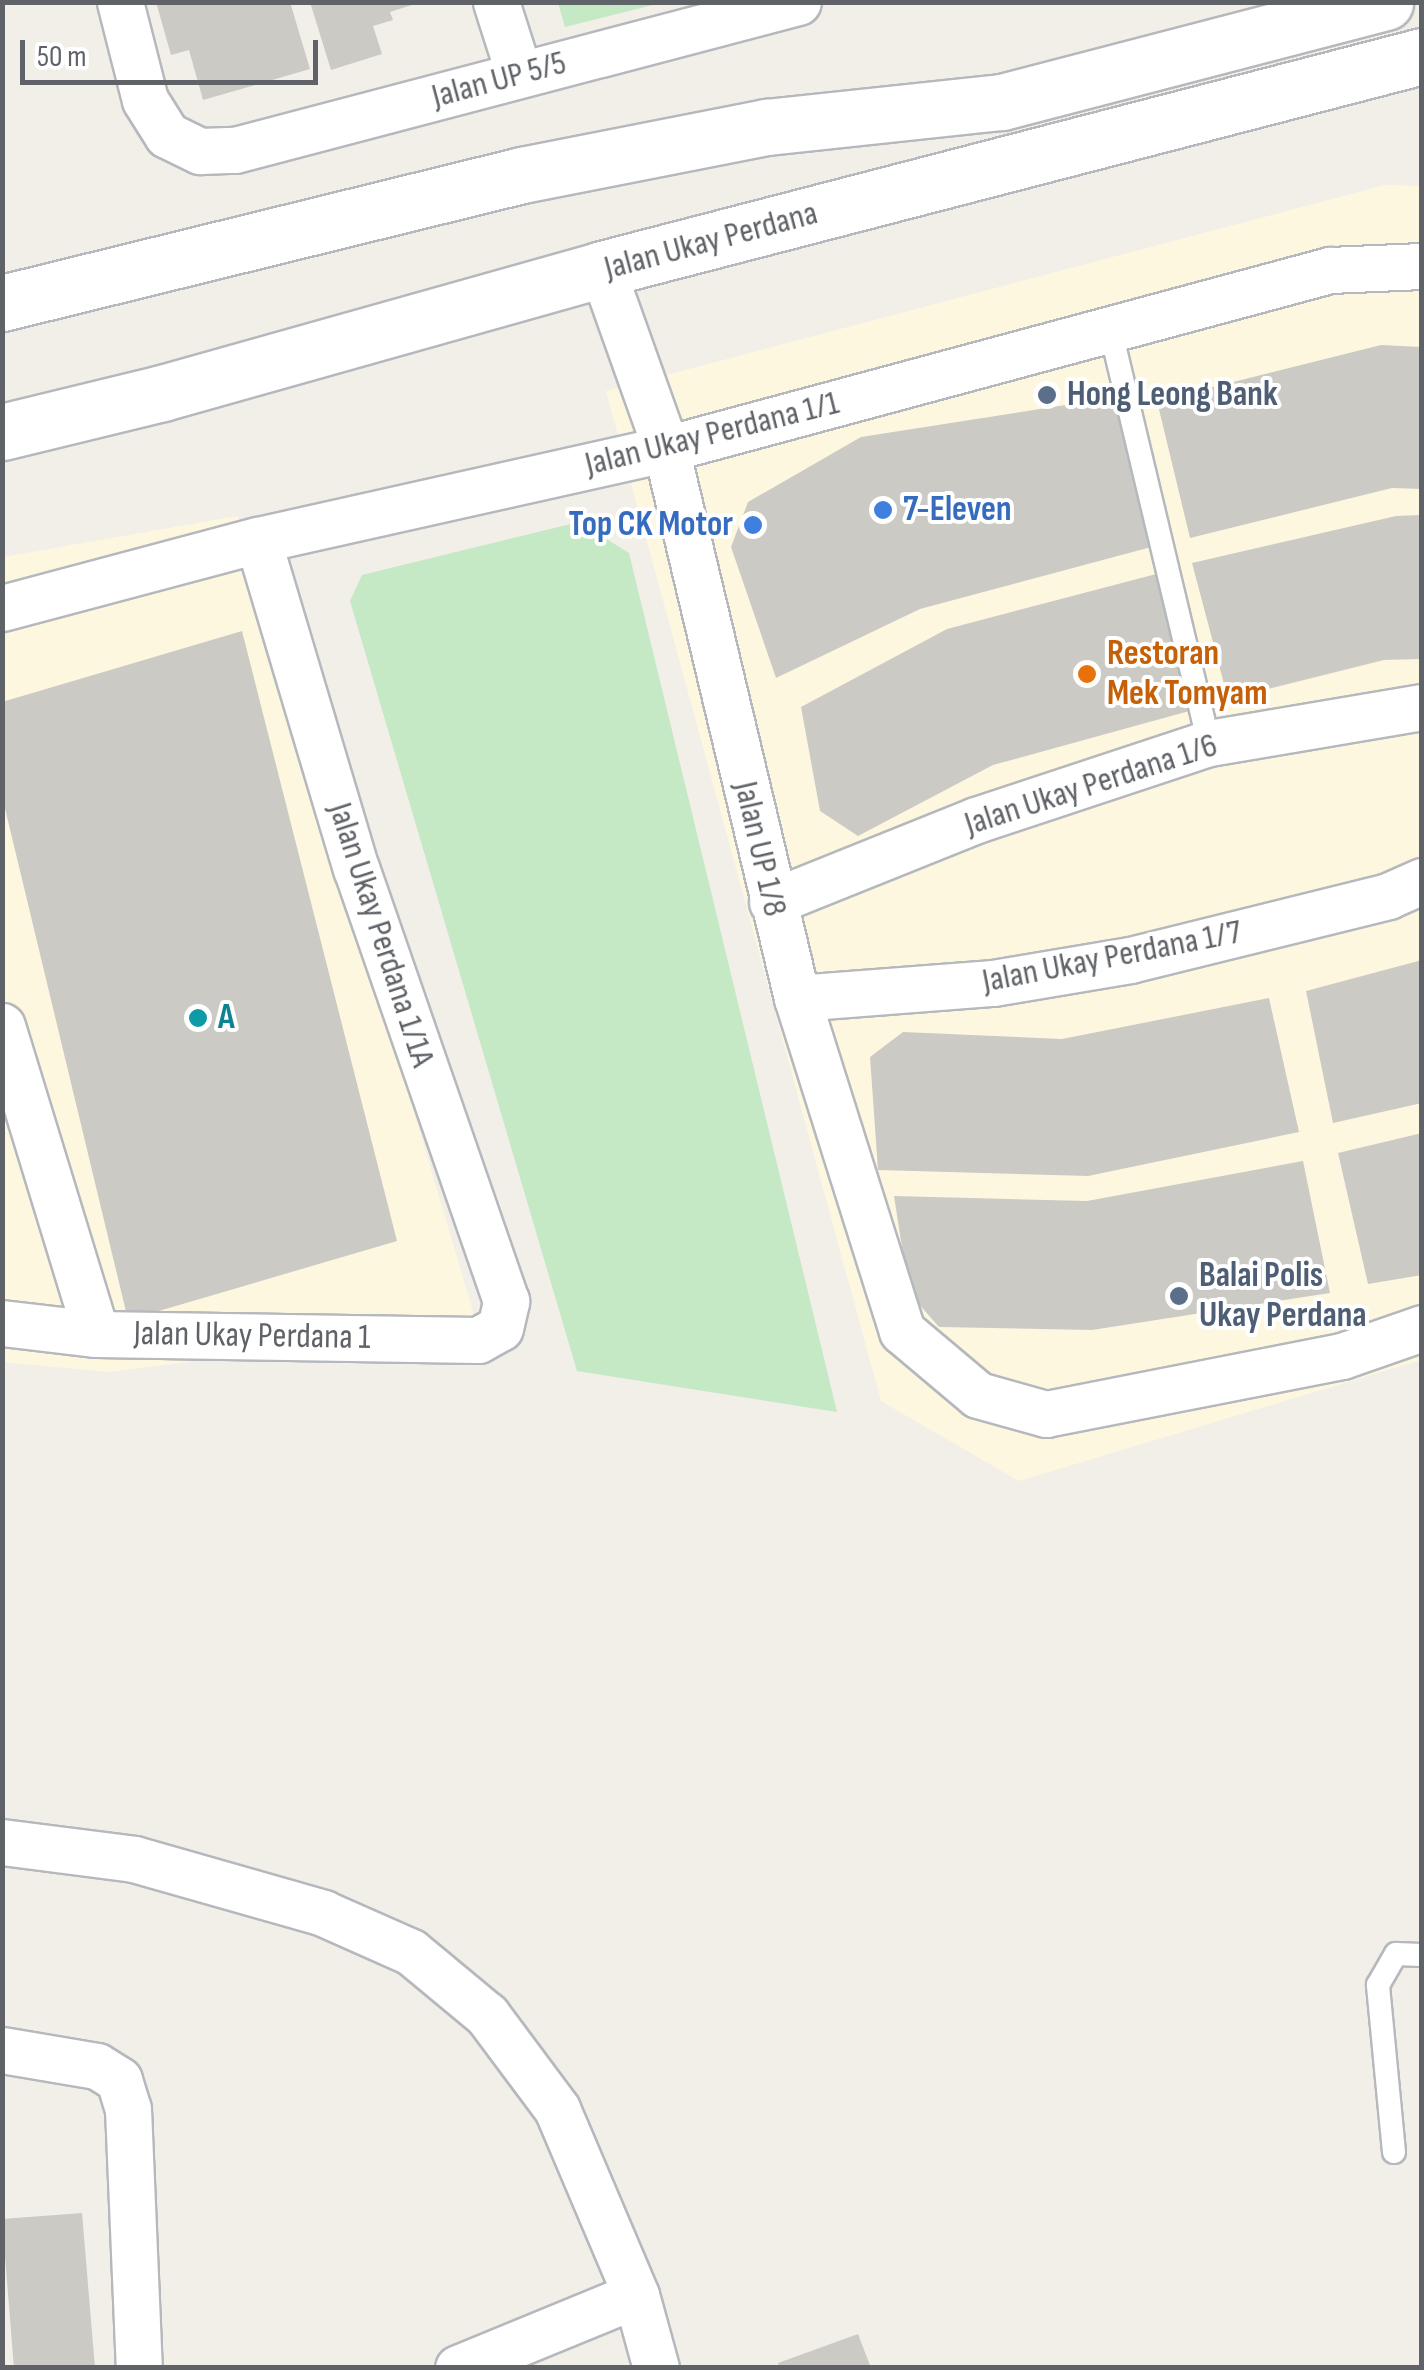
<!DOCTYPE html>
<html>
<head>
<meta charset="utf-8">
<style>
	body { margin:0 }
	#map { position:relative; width:1424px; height:2370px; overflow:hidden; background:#f1efe8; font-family:"Sofia Sans Condensed",sans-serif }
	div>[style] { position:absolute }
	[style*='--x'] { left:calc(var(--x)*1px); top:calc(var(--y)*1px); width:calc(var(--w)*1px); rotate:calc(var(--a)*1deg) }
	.commercial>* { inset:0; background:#fef7e0 }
	.green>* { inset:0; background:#c5e8c5 }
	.building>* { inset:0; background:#cccac5 }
	.roads { filter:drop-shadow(2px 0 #b5b8bc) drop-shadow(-2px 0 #b5b8bc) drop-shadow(0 2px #b5b8bc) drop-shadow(0 -2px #b5b8bc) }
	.service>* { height:22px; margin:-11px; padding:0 11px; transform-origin:11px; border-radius:11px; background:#fff }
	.minor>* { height:45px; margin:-22.5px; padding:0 22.5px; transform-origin:22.5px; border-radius:22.5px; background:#fff }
	.tertiary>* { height:55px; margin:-27.5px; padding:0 27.5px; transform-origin:27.5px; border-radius:27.5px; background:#fff }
	.dots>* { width:28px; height:28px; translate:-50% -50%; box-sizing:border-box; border:5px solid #fff; border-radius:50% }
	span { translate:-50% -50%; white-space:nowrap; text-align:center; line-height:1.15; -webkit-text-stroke:8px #fff; paint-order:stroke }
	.street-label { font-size:35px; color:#5f6368 }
	.service-label { font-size:35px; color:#4e5e75; font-weight:700 }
	.left { translate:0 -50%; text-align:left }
	.shop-label { font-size:35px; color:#366cbe; font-weight:700 }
	.right { translate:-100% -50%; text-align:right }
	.food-label { font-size:35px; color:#c56008; font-weight:700 }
	.culture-label { font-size:35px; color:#0d838f; font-weight:700 }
	.frame { position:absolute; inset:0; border:5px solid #5f6368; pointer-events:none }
	.scale { position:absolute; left:20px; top:40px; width:298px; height:45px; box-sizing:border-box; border:5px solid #5f6368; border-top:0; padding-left:12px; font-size:30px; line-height:35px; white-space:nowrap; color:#5f6368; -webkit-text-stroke:8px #fff; paint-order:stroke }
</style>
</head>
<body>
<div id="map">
	<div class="commercial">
		<div style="clip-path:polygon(1385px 185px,1421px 186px,1421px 1360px,1019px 1481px,881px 1401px,606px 391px)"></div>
		<div style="clip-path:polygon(238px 516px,477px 1325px,109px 1372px,3px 1362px,3px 557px)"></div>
	</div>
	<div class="green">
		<div style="clip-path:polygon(558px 3px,558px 2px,661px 3px,565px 27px)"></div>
		<div style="clip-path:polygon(579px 522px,629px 553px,837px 1412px,577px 1371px,350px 601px,362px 575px)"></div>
	</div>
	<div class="building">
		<div style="clip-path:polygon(156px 2px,290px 2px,310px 69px,203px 100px,189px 50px,171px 55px)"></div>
		<div style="clip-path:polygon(310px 2px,418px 2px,418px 3px,390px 12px,393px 20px,373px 26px,382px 54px,331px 70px)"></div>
		<div style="clip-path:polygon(1381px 345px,1422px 347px,1422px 489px,1392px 488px,1190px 538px,1157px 401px)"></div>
		<div style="clip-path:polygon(1123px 396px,1155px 546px,920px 609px,776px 678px,731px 547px,748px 502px,861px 437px)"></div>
		<div style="clip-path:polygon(1422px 515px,1422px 659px,1384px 660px,1228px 699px,1192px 563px,1396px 516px)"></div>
		<div style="clip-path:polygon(1160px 573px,1193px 710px,993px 765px,858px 836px,820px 811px,801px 707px,947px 629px)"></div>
		<div style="clip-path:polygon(242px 631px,397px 1241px,128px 1320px,2px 796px,2px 702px)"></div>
		<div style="clip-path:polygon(1422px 960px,1422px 1103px,1333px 1123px,1306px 991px)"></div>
		<div style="clip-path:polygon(1269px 998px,1299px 1132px,1088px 1176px,878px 1170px,870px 1057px,903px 1032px,1062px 1039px)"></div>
		<div style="clip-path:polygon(1422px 1133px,1422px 1275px,1368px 1284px,1338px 1153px)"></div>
		<div style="clip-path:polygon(1303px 1161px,1330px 1293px,1092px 1330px,939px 1327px,909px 1293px,894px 1196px,1087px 1201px)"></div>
		<div style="clip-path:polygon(82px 2213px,95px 2368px,14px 2368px,2px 2219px)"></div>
		<div style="clip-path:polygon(858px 2334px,871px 2368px,780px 2368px,778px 2363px)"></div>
	</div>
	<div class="roads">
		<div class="service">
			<div style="--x:1110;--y:328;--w:427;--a:76.6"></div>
			<div style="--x:1394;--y:2152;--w:168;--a:-95.5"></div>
			<div style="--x:1378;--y:1985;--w:36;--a:-60"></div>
			<div style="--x:1396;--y:1954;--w:26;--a:2"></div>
		</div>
		<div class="minor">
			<div style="--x:120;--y:2;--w:101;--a:75.7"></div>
			<div style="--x:145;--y:100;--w:41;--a:57.8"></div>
			<div style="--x:167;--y:135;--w:37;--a:26"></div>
			<div style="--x:200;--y:151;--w:35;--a:-2"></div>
			<div style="--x:235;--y:150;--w:582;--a:-14.73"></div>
			<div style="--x:496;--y:2;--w:76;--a:72.3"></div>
			<div style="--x:602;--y:269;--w:191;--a:70.4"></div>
			<div style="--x:666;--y:449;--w:564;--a:76.58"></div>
			<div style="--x:797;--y:998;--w:349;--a:72.5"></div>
			<div style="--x:902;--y:1331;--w:99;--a:40.1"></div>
			<div style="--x:978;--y:1395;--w:71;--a:15.6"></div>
			<div style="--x:1046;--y:1414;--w:302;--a:-11.1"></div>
			<div style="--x:1342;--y:1356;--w:85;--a:-19.3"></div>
			<div style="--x:2;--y:608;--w:265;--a:-14.9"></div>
			<div style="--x:258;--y:540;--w:418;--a:-12.6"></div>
			<div style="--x:666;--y:449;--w:688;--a:-15.09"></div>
			<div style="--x:1330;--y:270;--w:92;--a:-2.5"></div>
			<div style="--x:772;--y:902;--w:220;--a:-21.9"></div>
			<div style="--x:976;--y:820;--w:245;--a:-18.3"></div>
			<div style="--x:1209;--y:743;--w:216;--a:-9.6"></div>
			<div style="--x:797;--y:998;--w:197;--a:-4.4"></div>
			<div style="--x:993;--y:983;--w:139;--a:-9.5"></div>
			<div style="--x:1130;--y:960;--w:266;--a:-13.9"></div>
			<div style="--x:1388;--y:896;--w:37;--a:-24"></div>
			<div style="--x:2;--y:1026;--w:322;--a:73"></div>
			<div style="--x:2;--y:1323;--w:95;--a:6.7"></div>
			<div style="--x:96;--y:1334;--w:382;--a:0.9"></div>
			<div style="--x:478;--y:1340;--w:25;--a:-29"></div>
			<div style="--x:500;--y:1328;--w:28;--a:-77"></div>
			<div style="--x:506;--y:1301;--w:457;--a:-109.1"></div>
			<div style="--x:356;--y:869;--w:343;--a:-106.6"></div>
			<div style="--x:2;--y:1842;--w:133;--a:7.3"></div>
			<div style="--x:134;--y:1859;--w:197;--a:15.9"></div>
			<div style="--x:323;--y:1913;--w:96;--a:23.9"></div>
			<div style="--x:411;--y:1952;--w:99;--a:39.7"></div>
			<div style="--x:487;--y:2015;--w:117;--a:53.3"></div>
			<div style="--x:557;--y:2109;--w:202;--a:67"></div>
			<div style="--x:636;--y:2295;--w:76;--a:74.7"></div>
			<div style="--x:2;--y:2050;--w:96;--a:9.6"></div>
			<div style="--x:97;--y:2066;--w:26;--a:32"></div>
			<div style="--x:119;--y:2080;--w:30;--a:73"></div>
			<div style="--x:128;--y:2109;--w:259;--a:87.6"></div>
			<div style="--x:458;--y:2368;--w:192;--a:-22.3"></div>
		</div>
		<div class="tertiary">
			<div style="--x:2;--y:303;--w:536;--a:-13.83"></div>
			<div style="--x:522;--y:175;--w:250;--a:-11.1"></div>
			<div style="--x:767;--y:127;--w:236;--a:-6.1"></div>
			<div style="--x:1002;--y:102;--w:396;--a:-14.6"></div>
			<div style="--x:2;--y:432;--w:165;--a:-13.7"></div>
			<div style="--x:162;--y:393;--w:457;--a:-15.7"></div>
			<div style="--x:602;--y:269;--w:847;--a:-14.56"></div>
		</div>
	</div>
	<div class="dots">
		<div style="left:1047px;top:395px;background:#5c6f8a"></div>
		<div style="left:883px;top:510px;background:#3f7fe0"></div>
		<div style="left:753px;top:525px;background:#3f7fe0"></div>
		<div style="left:1087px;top:674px;background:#e8710a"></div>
		<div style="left:198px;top:1018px;background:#0f9aa8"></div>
		<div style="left:1179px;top:1296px;background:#5c6f8a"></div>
	</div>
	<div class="street-label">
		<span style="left:499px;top:80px;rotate:-15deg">Jalan UP 5/5</span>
		<span style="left:711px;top:241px;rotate:-15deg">Jalan Ukay Perdana</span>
		<span style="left:712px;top:434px;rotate:-14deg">Jalan Ukay Perdana 1/1</span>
		<span style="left:1091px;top:785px;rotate:-18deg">Jalan Ukay Perdana 1/6</span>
		<span style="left:760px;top:849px;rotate:77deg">Jalan UP 1/8</span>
		<span style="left:381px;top:935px;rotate:72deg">Jalan Ukay Perdana 1/1A</span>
		<span style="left:1112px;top:957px;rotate:-11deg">Jalan Ukay Perdana 1/7</span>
		<span style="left:252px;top:1336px;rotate:1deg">Jalan Ukay Perdana 1</span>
	</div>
	<div class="service-label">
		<span class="left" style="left:1067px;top:395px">Hong Leong Bank</span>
		<span class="left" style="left:1199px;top:1296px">Balai Polis<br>Ukay Perdana</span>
	</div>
	<div class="shop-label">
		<span class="left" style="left:903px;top:510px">7-Eleven</span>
		<span class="right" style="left:733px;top:525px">Top CK Motor</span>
	</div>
	<div class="food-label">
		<span class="left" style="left:1107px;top:674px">Restoran<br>Mek Tomyam</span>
	</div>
	<div class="culture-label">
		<span class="left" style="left:218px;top:1018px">A</span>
	</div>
	<div class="frame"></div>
	<div class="scale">50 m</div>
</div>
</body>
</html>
